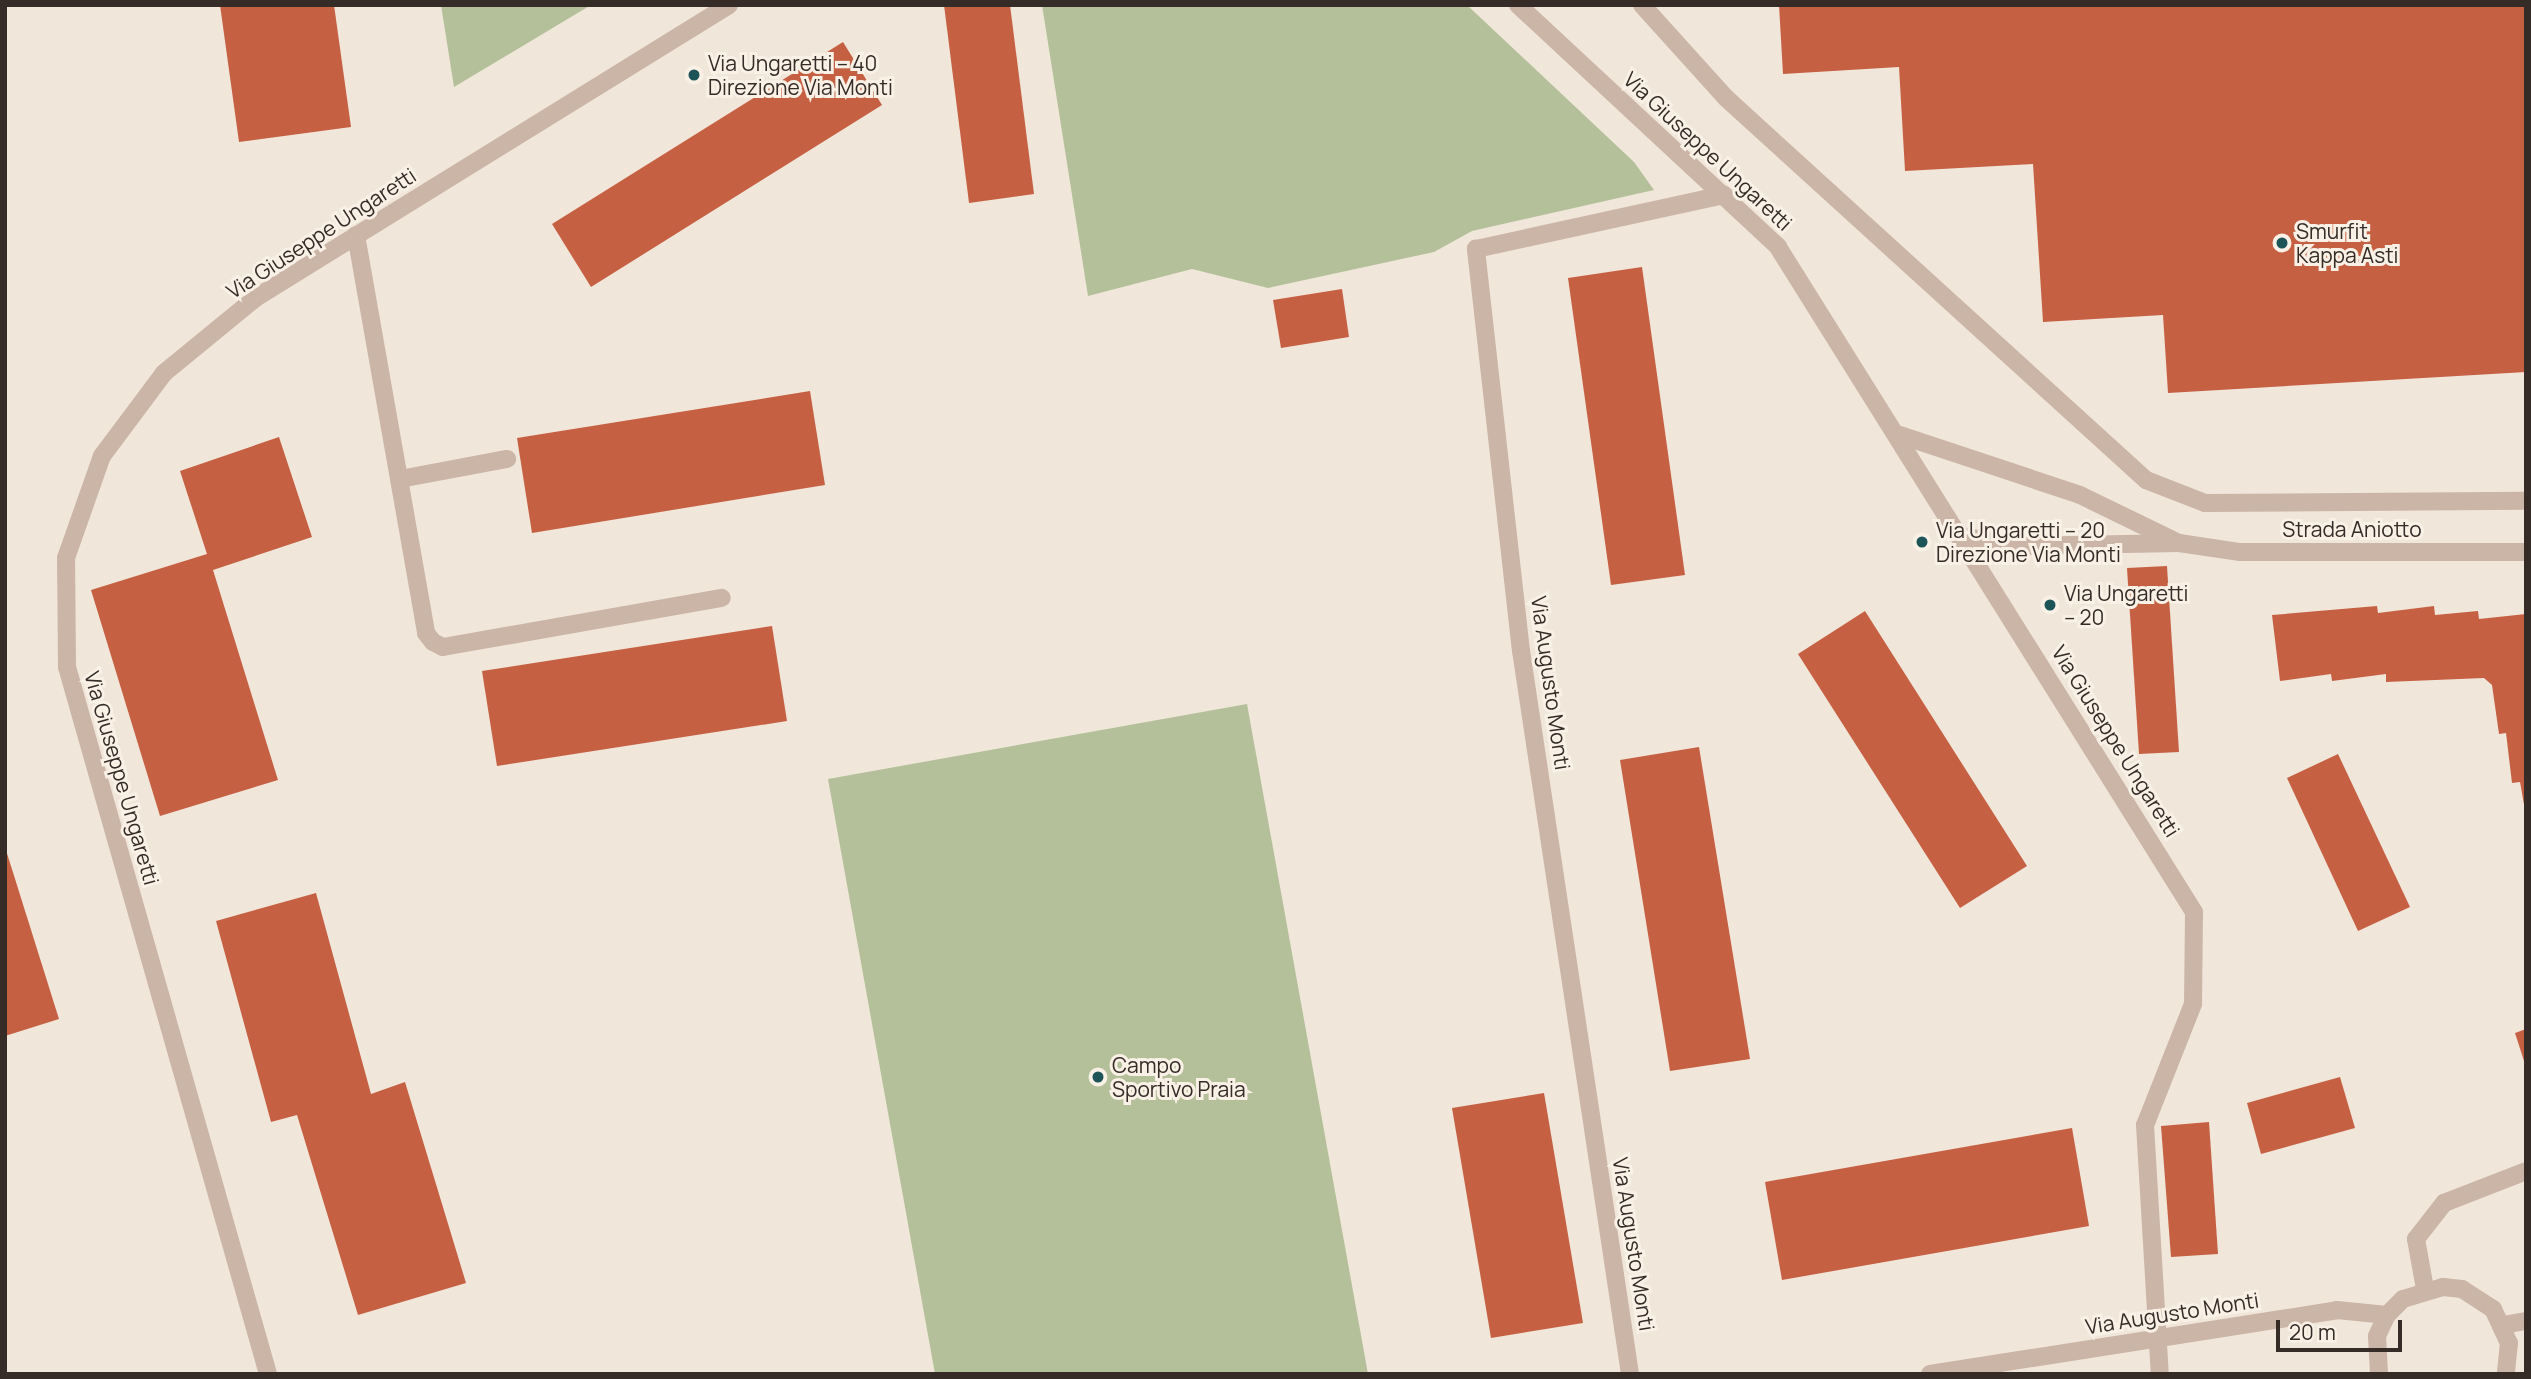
<!DOCTYPE html>
<html>
<head>
<meta charset="utf-8">
<style>
	body { margin:0 }
	#map { position:relative; width:2531px; height:1379px; overflow:hidden; background:#f1e6da; font-family:Manrope,sans-serif }
	div>[style] { position:absolute }
	[style*='--x'] { left:calc(var(--x)*1px); top:calc(var(--y)*1px); width:calc(var(--w)*1px); rotate:calc(var(--a)*1deg) }
	.green>* { inset:0; background:#b4c09a }
	.building>* { inset:0; background:#c66043 }
	.lane>* { height:18px; margin:-9px; padding:0 9px; transform-origin:9px; border-radius:9px; background:#cab5a6 }
	.street>* { height:18px; margin:-9px; padding:0 9px; transform-origin:9px; border-radius:9px; background:#cab5a6 }
	.dots>* { width:19px; height:19px; translate:-50% -50%; box-sizing:border-box; border:4px solid #f9f0e6; border-radius:50% }
	span { translate:-50% -50%; white-space:nowrap; text-align:center; line-height:1.15; -webkit-text-stroke:6px #f9f0e6; paint-order:stroke }
	.poi-label { font-size:21px; color:#352b27 }
	.left { translate:0 -50%; text-align:left }
	.street-label { font-size:21px; color:#352b27 }
	.frame { position:absolute; inset:0; border:7px solid #352b27; pointer-events:none }
	.scale { position:absolute; left:2276px; top:1320px; width:126px; height:32px; box-sizing:border-box; border:4px solid #352b27; border-top:0; padding-left:9px; font-size:21px; line-height:24px; white-space:nowrap; color:#352b27; -webkit-text-stroke:5px #f9f0e6; paint-order:stroke }
</style>
</head>
<body>
<div id="map">
	<div class="green">
		<div style="clip-path:polygon(441px 5px,591px 5px,454px 87px)"></div>
		<div style="clip-path:polygon(1042px 5px,1467px 5px,1634px 162px,1654px 190px,1472px 231px,1434px 252px,1268px 288px,1192px 269px,1088px 296px)"></div>
		<div style="clip-path:polygon(1247px 704px,1368px 1374px,935px 1374px,828px 779px)"></div>
	</div>
	<div class="building">
		<div style="clip-path:polygon(220px 5px,334px 5px,351px 127px,239px 142px)"></div>
		<div style="clip-path:polygon(944px 5px,1010px 5px,1034px 194px,969px 203px)"></div>
		<div style="clip-path:polygon(1779px 5px,2526px 5px,2526px 372px,2168px 393px,2163px 315px,2043px 322px,2033px 164px,1905px 171px,1899px 67px,1783px 74px)"></div>
		<div style="clip-path:polygon(843px 42px,882px 105px,591px 287px,552px 224px)"></div>
		<div style="clip-path:polygon(1642px 267px,1685px 575px,1611px 585px,1568px 278px)"></div>
		<div style="clip-path:polygon(1342px 289px,1349px 337px,1281px 348px,1273px 300px)"></div>
		<div style="clip-path:polygon(810px 391px,825px 485px,532px 533px,517px 438px)"></div>
		<div style="clip-path:polygon(279px 437px,312px 537px,213px 570px,278px 780px,160px 816px,91px 590px,207px 554px,180px 471px)"></div>
		<div style="clip-path:polygon(2167px 566px,2179px 752px,2139px 754px,2127px 568px)"></div>
		<div style="clip-path:polygon(2377px 606px,2378px 613px,2434px 606px,2435px 615px,2478px 611px,2479px 619px,2526px 614px,2526px 816px,2520px 782px,2512px 783px,2506px 733px,2499px 734px,2492px 685px,2484px 678px,2386px 682px,2386px 674px,2332px 681px,2331px 674px,2280px 681px,2272px 615px)"></div>
		<div style="clip-path:polygon(1865px 611px,2027px 866px,1960px 908px,1798px 654px)"></div>
		<div style="clip-path:polygon(772px 626px,787px 721px,497px 766px,482px 671px)"></div>
		<div style="clip-path:polygon(1699px 747px,1750px 1059px,1670px 1071px,1620px 760px)"></div>
		<div style="clip-path:polygon(2338px 754px,2410px 907px,2358px 931px,2287px 778px)"></div>
		<div style="clip-path:polygon(5px 847px,59px 1019px,5px 1036px)"></div>
		<div style="clip-path:polygon(316px 893px,371px 1094px,405px 1082px,466px 1283px,358px 1315px,297px 1115px,271px 1122px,216px 921px)"></div>
		<div style="clip-path:polygon(2526px 1029px,2526px 1064px,2525px 1064px,2515px 1033px)"></div>
		<div style="clip-path:polygon(2340px 1077px,2355px 1128px,2261px 1154px,2247px 1103px)"></div>
		<div style="clip-path:polygon(1544px 1093px,1583px 1323px,1491px 1338px,1452px 1108px)"></div>
		<div style="clip-path:polygon(2209px 1122px,2218px 1254px,2171px 1257px,2161px 1126px)"></div>
		<div style="clip-path:polygon(2072px 1128px,2089px 1226px,1782px 1280px,1765px 1182px)"></div>
	</div>
	<div class="lane">
		<div style="--x:1642;--y:5;--w:125;--a:47.9"></div>
		<div style="--x:1726;--y:98;--w:568;--a:42.29"></div>
		<div style="--x:2146;--y:480;--w:63;--a:21.3"></div>
		<div style="--x:2205;--y:503;--w:321;--a:-0.4"></div>
	</div>
	<div class="street">
		<div style="--x:1518;--y:5;--w:355;--a:42.9"></div>
		<div style="--x:1778;--y:247;--w:784;--a:57.97"></div>
		<div style="--x:2194;--y:912;--w:92;--a:90.6"></div>
		<div style="--x:2193;--y:1004;--w:130;--a:111.6"></div>
		<div style="--x:2145;--y:1125;--w:249;--a:86.6"></div>
		<div style="--x:356;--y:235;--w:404;--a:80"></div>
		<div style="--x:426;--y:633;--w:11;--a:52"></div>
		<div style="--x:433;--y:642;--w:11;--a:27"></div>
		<div style="--x:443;--y:647;--w:283;--a:-10"></div>
		<div style="--x:1900;--y:435;--w:190;--a:18.4"></div>
		<div style="--x:2080;--y:495;--w:110;--a:25.9"></div>
		<div style="--x:400;--y:479;--w:109;--a:-10.6"></div>
		<div style="--x:1963;--y:536;--w:52;--a:11.1"></div>
		<div style="--x:2014;--y:546;--w:165;--a:-1"></div>
		<div style="--x:2179;--y:543;--w:62;--a:8.4"></div>
		<div style="--x:2240;--y:552;--w:286;--a:0"></div>
		<div style="--x:2425;--y:1289;--w:51;--a:-100.2"></div>
		<div style="--x:2416;--y:1239;--w:46;--a:-52.1"></div>
		<div style="--x:2444;--y:1203;--w:88;--a:-21.3"></div>
		<div style="--x:2503;--y:1325;--w:23;--a:-10"></div>
		<div style="--x:268;--y:1374;--w:735;--a:-105.87"></div>
		<div style="--x:67;--y:667;--w:109;--a:-90.5"></div>
		<div style="--x:66;--y:558;--w:108;--a:-70.6"></div>
		<div style="--x:102;--y:456;--w:104;--a:-53.2"></div>
		<div style="--x:164;--y:373;--w:120;--a:-39.3"></div>
		<div style="--x:257;--y:297;--w:555;--a:-31.74"></div>
		<div style="--x:1630;--y:1374;--w:731;--a:-98.57"></div>
		<div style="--x:1521;--y:651;--w:405;--a:-96.4"></div>
		<div style="--x:1476;--y:249;--w:254;--a:-12.3"></div>
		<div style="--x:1930;--y:1374;--w:412;--a:-8.9"></div>
		<div style="--x:2337;--y:1310;--w:50;--a:5.7"></div>
		<div style="--x:2379;--y:1374;--w:38;--a:-93"></div>
		<div style="--x:2377;--y:1336;--w:23;--a:-65"></div>
		<div style="--x:2387;--y:1315;--w:23;--a:-45"></div>
		<div style="--x:2403;--y:1299;--w:42;--a:-16.7"></div>
		<div style="--x:2443;--y:1287;--w:19;--a:6"></div>
		<div style="--x:2462;--y:1289;--w:37;--a:33"></div>
		<div style="--x:2493;--y:1309;--w:38;--a:65"></div>
		<div style="--x:2509;--y:1343;--w:31;--a:96"></div>
	</div>
	<div class="dots">
		<div style="left:694px;top:75px;background:#1c5457"></div>
		<div style="left:2282px;top:243px;background:#1c5457"></div>
		<div style="left:1922px;top:542px;background:#1c5457"></div>
		<div style="left:2050px;top:605px;background:#1c5457"></div>
		<div style="left:1098px;top:1077px;background:#1c5457"></div>
	</div>
	<div class="poi-label">
		<span class="left" style="left:708px;top:75px">Via Ungaretti – 40<br>Direzione Via Monti</span>
		<span class="left" style="left:2296px;top:243px">Smurfit<br>Kappa Asti</span>
		<span class="left" style="left:1936px;top:542px">Via Ungaretti – 20<br>Direzione Via Monti</span>
		<span class="left" style="left:2064px;top:605px">Via Ungaretti<br>– 20</span>
		<span class="left" style="left:1112px;top:1077px">Campo<br>Sportivo Praia</span>
	</div>
	<div class="street-label">
		<span style="left:1708px;top:151px;rotate:43deg">Via Giuseppe Ungaretti</span>
		<span style="left:321px;top:233px;rotate:-33deg">Via Giuseppe Ungaretti</span>
		<span style="left:2352px;top:529px">Strada Aniotto</span>
		<span style="left:1551px;top:683px;rotate:82deg">Via Augusto Monti</span>
		<span style="left:2116px;top:741px;rotate:58deg">Via Giuseppe Ungaretti</span>
		<span style="left:122px;top:778px;rotate:74deg">Via Giuseppe Ungaretti</span>
		<span style="left:1634px;top:1244px;rotate:81deg">Via Augusto Monti</span>
		<span style="left:2172px;top:1313px;rotate:-9deg">Via Augusto Monti</span>
	</div>
	<div class="frame"></div>
	<div class="scale">20 m</div>
</div>
</body>
</html>
